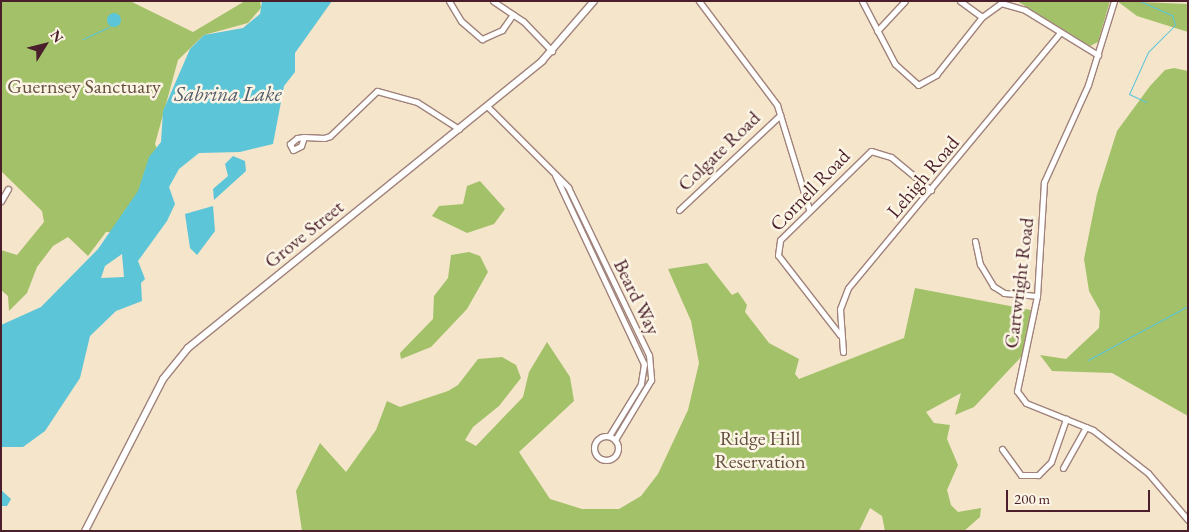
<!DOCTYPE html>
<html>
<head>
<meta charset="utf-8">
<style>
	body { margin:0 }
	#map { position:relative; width:1189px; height:532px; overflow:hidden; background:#f5e5cb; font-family:"EB Garamond",serif }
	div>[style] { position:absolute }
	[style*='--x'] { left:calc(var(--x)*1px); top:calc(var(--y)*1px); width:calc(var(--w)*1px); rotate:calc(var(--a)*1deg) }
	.green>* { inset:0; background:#a2c169 }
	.water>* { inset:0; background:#5cc5d8 }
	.round { border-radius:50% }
	.stream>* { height:1px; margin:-0.5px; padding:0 0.5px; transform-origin:0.5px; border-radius:0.5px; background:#5cc5d8 }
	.roads { filter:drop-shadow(1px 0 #a0827b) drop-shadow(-1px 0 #a0827b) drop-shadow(0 1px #a0827b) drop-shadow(0 -1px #a0827b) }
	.minor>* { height:5px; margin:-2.5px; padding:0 2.5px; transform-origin:2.5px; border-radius:2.5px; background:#fff }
	.minor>.ring { margin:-2.5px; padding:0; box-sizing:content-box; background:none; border:5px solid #fff; border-radius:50% }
	.tertiary>* { height:6px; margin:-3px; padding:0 3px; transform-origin:3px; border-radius:3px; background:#fff }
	span { translate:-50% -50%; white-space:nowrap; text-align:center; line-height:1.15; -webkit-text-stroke:5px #fcf5e5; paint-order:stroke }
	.park-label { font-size:20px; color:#64503e }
	.street-label { font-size:20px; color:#4a1f2b }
	.water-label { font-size:21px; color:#505968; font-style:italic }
	.frame { position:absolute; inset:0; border:2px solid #4a1f2b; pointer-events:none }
	.north { position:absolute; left:20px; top:20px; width:50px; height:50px; -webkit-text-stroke:4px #fcf5e5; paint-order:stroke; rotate:54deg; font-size:14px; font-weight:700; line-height:20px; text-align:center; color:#4a1f2b }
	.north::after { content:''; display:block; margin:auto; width:18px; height:22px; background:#4a1f2b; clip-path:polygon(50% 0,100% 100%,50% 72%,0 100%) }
	.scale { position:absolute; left:1006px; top:490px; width:144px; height:22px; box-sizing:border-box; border:2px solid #4a1f2b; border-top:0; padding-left:6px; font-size:15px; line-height:18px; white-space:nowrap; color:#4a1f2b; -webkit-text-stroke:4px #fcf5e5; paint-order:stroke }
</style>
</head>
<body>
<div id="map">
	<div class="green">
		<div style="clip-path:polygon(1px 1px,130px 1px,193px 32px,245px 1px,260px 1px,261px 8px,248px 23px,204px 35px,178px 60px,155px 144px,158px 151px,139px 195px,113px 232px,106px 232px,88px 256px,68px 237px,53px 246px,37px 267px,27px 293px,9px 311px,8px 296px,1px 290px,1px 250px,17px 255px,44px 222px,42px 211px,1px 171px)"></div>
		<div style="clip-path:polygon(1017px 1px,1110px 1px,1098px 42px,1090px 46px)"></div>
		<div style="clip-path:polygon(1117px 1px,1188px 4px,1188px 32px,1137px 16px)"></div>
		<div style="clip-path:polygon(1174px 68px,1188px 71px,1188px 416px,1112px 373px,1052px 371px,1040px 355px,1066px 359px,1099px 328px,1100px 311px,1089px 291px,1084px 259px,1097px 194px,1117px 131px,1150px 86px,1165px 70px)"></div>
		<div style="clip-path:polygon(480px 181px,505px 209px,494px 224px,467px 233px,432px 216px,439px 206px,463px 204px,467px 186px)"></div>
		<div style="clip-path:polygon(469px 252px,480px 256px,488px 272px,467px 309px,431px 347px,401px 359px,400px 353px,433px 319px,434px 296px,448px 278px,451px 255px)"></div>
		<div style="clip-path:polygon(707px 263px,732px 295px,738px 292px,747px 305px,745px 312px,769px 343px,799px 359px,795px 374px,799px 379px,904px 338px,915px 288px,1031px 310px,1022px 356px,974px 407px,955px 415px,961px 393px,926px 412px,934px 423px,950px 425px,947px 439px,958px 465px,947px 490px,951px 505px,958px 512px,981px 508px,980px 517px,964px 531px,885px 531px,882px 516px,870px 508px,859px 531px,302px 531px,296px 491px,320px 443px,346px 472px,376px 430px,387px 401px,400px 407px,448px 391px,458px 385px,478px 359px,502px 357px,516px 365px,521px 378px,499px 406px,473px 427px,465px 440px,476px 446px,523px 397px,529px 372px,547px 342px,570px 377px,574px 401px,519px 452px,550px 499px,582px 509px,619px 509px,641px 496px,658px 474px,688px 410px,699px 363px,691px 321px,668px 269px)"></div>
	</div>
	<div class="water">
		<div style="clip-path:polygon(evenodd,262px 1px,332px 1px,295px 53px,295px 72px,284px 86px,273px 144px,240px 152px,199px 153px,179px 169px,169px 187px,175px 204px,167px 221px,138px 261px,145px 279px,141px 283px,142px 301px,116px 311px,90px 336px,80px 378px,45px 431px,23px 447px,1px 447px,1px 325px,41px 307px,98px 249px,138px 191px,149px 157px,161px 142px,163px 111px,190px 49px,204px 35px,243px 28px,260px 14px,262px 1px,122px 254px,124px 277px,101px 278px,105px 266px,122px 254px)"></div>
		<div class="round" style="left:107px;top:13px;width:14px;height:14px"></div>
		<div style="clip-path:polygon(233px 156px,245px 161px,246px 171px,214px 200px,213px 189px,228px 176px,225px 164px)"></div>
		<div style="clip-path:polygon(213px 206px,215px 231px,197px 255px,190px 248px,185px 214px)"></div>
		<div style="clip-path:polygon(1px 490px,11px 499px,7px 506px,1px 506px)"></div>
	</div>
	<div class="stream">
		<div style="--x:1140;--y:1;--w:35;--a:24"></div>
		<div style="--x:1172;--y:15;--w:10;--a:73"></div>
		<div style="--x:1175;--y:25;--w:38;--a:135"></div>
		<div style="--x:1148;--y:52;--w:46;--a:114.3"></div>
		<div style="--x:1129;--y:94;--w:19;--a:25"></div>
		<div style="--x:83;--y:39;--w:29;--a:-25"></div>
		<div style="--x:1088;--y:360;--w:114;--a:-28.4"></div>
	</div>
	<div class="roads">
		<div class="minor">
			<div style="--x:449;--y:1;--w:23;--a:59"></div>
			<div style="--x:461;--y:21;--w:28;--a:41"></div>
			<div style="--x:482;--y:39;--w:22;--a:-24"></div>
			<div style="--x:502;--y:30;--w:19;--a:-55"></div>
			<div style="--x:493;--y:1;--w:36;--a:34"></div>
			<div style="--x:523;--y:21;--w:42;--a:46"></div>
			<div style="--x:699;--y:1;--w:130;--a:53.1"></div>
			<div style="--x:777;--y:105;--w:109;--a:72.9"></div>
			<div style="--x:862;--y:1;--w:71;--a:62.4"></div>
			<div style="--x:895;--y:64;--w:31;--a:42"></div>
			<div style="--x:918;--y:85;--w:21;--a:-29"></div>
			<div style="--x:936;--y:75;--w:74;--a:-51.6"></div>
			<div style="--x:982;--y:17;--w:24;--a:-36"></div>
			<div style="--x:1001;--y:3;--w:25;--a:16"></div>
			<div style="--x:1025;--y:10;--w:86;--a:31.7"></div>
			<div style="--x:960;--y:1;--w:27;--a:36"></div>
			<div style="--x:1114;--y:1;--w:88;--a:107.2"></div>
			<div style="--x:1088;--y:85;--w:107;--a:114.4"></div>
			<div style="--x:1044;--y:182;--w:114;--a:93.5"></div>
			<div style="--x:1037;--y:296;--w:97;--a:101.9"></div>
			<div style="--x:1017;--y:391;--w:15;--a:53"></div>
			<div style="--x:1026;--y:403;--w:72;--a:21.9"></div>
			<div style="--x:1093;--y:430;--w:70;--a:38"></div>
			<div style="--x:1148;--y:473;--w:62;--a:49.6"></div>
			<div style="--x:877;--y:31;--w:41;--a:-47"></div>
			<div style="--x:487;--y:106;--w:115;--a:45"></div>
			<div style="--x:568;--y:187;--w:187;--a:64.3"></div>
			<div style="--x:649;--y:355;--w:25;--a:85"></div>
			<div style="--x:651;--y:380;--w:70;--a:121"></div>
			<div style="--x:304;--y:137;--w:9;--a:108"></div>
			<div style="--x:301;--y:146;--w:9;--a:153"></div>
			<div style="--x:293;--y:150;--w:7;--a:-117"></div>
			<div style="--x:290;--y:144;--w:9;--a:-41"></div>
			<div style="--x:297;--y:138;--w:7;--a:-8"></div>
			<div style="--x:304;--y:137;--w:20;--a:3"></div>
			<div style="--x:324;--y:138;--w:6;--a:-18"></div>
			<div style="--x:330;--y:136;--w:65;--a:-43.8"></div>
			<div style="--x:377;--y:91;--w:41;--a:15.4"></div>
			<div style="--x:417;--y:102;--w:50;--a:32.7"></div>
			<div style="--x:555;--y:175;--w:209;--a:64.8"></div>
			<div style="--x:644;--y:364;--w:20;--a:99"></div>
			<div style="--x:641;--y:384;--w:61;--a:121.6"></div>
			<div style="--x:1;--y:201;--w:14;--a:-60"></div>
			<div style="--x:679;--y:210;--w:139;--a:-43.2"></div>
			<div style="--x:975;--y:241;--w:24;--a:78"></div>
			<div style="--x:980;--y:264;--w:26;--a:59"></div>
			<div style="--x:993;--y:286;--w:13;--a:32"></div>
			<div style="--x:1004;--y:293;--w:33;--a:5"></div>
			<div style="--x:840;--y:335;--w:101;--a:-127.8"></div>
			<div style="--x:778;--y:255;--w:15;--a:-82"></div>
			<div style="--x:780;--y:240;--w:127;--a:-44.4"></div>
			<div style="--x:871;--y:151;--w:21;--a:17"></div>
			<div style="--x:891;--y:157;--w:52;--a:39.5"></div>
			<div style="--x:843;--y:352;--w:43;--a:-94"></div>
			<div style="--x:840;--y:309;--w:22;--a:-69"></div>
			<div style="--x:848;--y:288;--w:332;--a:-50.3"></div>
			<div class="ring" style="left:594px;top:436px;width:19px;height:19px"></div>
			<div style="--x:1002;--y:449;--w:32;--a:54"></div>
			<div style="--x:1021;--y:475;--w:17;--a:0"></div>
			<div style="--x:1038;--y:475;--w:18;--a:-45"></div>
			<div style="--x:1051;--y:462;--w:46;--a:-70.8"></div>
			<div style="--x:1063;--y:468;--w:47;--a:-60.7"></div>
		</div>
		<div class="tertiary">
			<div style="--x:85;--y:531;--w:171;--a:-62.8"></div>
			<div style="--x:163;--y:379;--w:40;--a:-51"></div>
			<div style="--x:188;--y:348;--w:456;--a:-39"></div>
			<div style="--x:542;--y:61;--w:79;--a:-49.1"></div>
		</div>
	</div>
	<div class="park-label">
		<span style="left:84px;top:86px">Guernsey Sanctuary</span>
		<span style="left:760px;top:450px">Ridge Hill<br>Reservation</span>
	</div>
	<div class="street-label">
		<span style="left:719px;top:151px;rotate:-44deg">Colgate Road</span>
		<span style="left:923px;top:177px;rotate:-50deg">Lehigh Road</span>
		<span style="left:810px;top:190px;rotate:-46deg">Cornell Road</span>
		<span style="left:304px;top:234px;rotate:-39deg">Grove Street</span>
		<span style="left:1019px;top:283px;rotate:-83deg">Cartwright Road</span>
		<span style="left:637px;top:297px;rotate:64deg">Beard Way</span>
	</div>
	<div class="water-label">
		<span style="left:228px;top:94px">Sabrina Lake</span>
	</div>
	<div class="frame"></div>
	<div class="north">N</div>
	<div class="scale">200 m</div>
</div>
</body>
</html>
